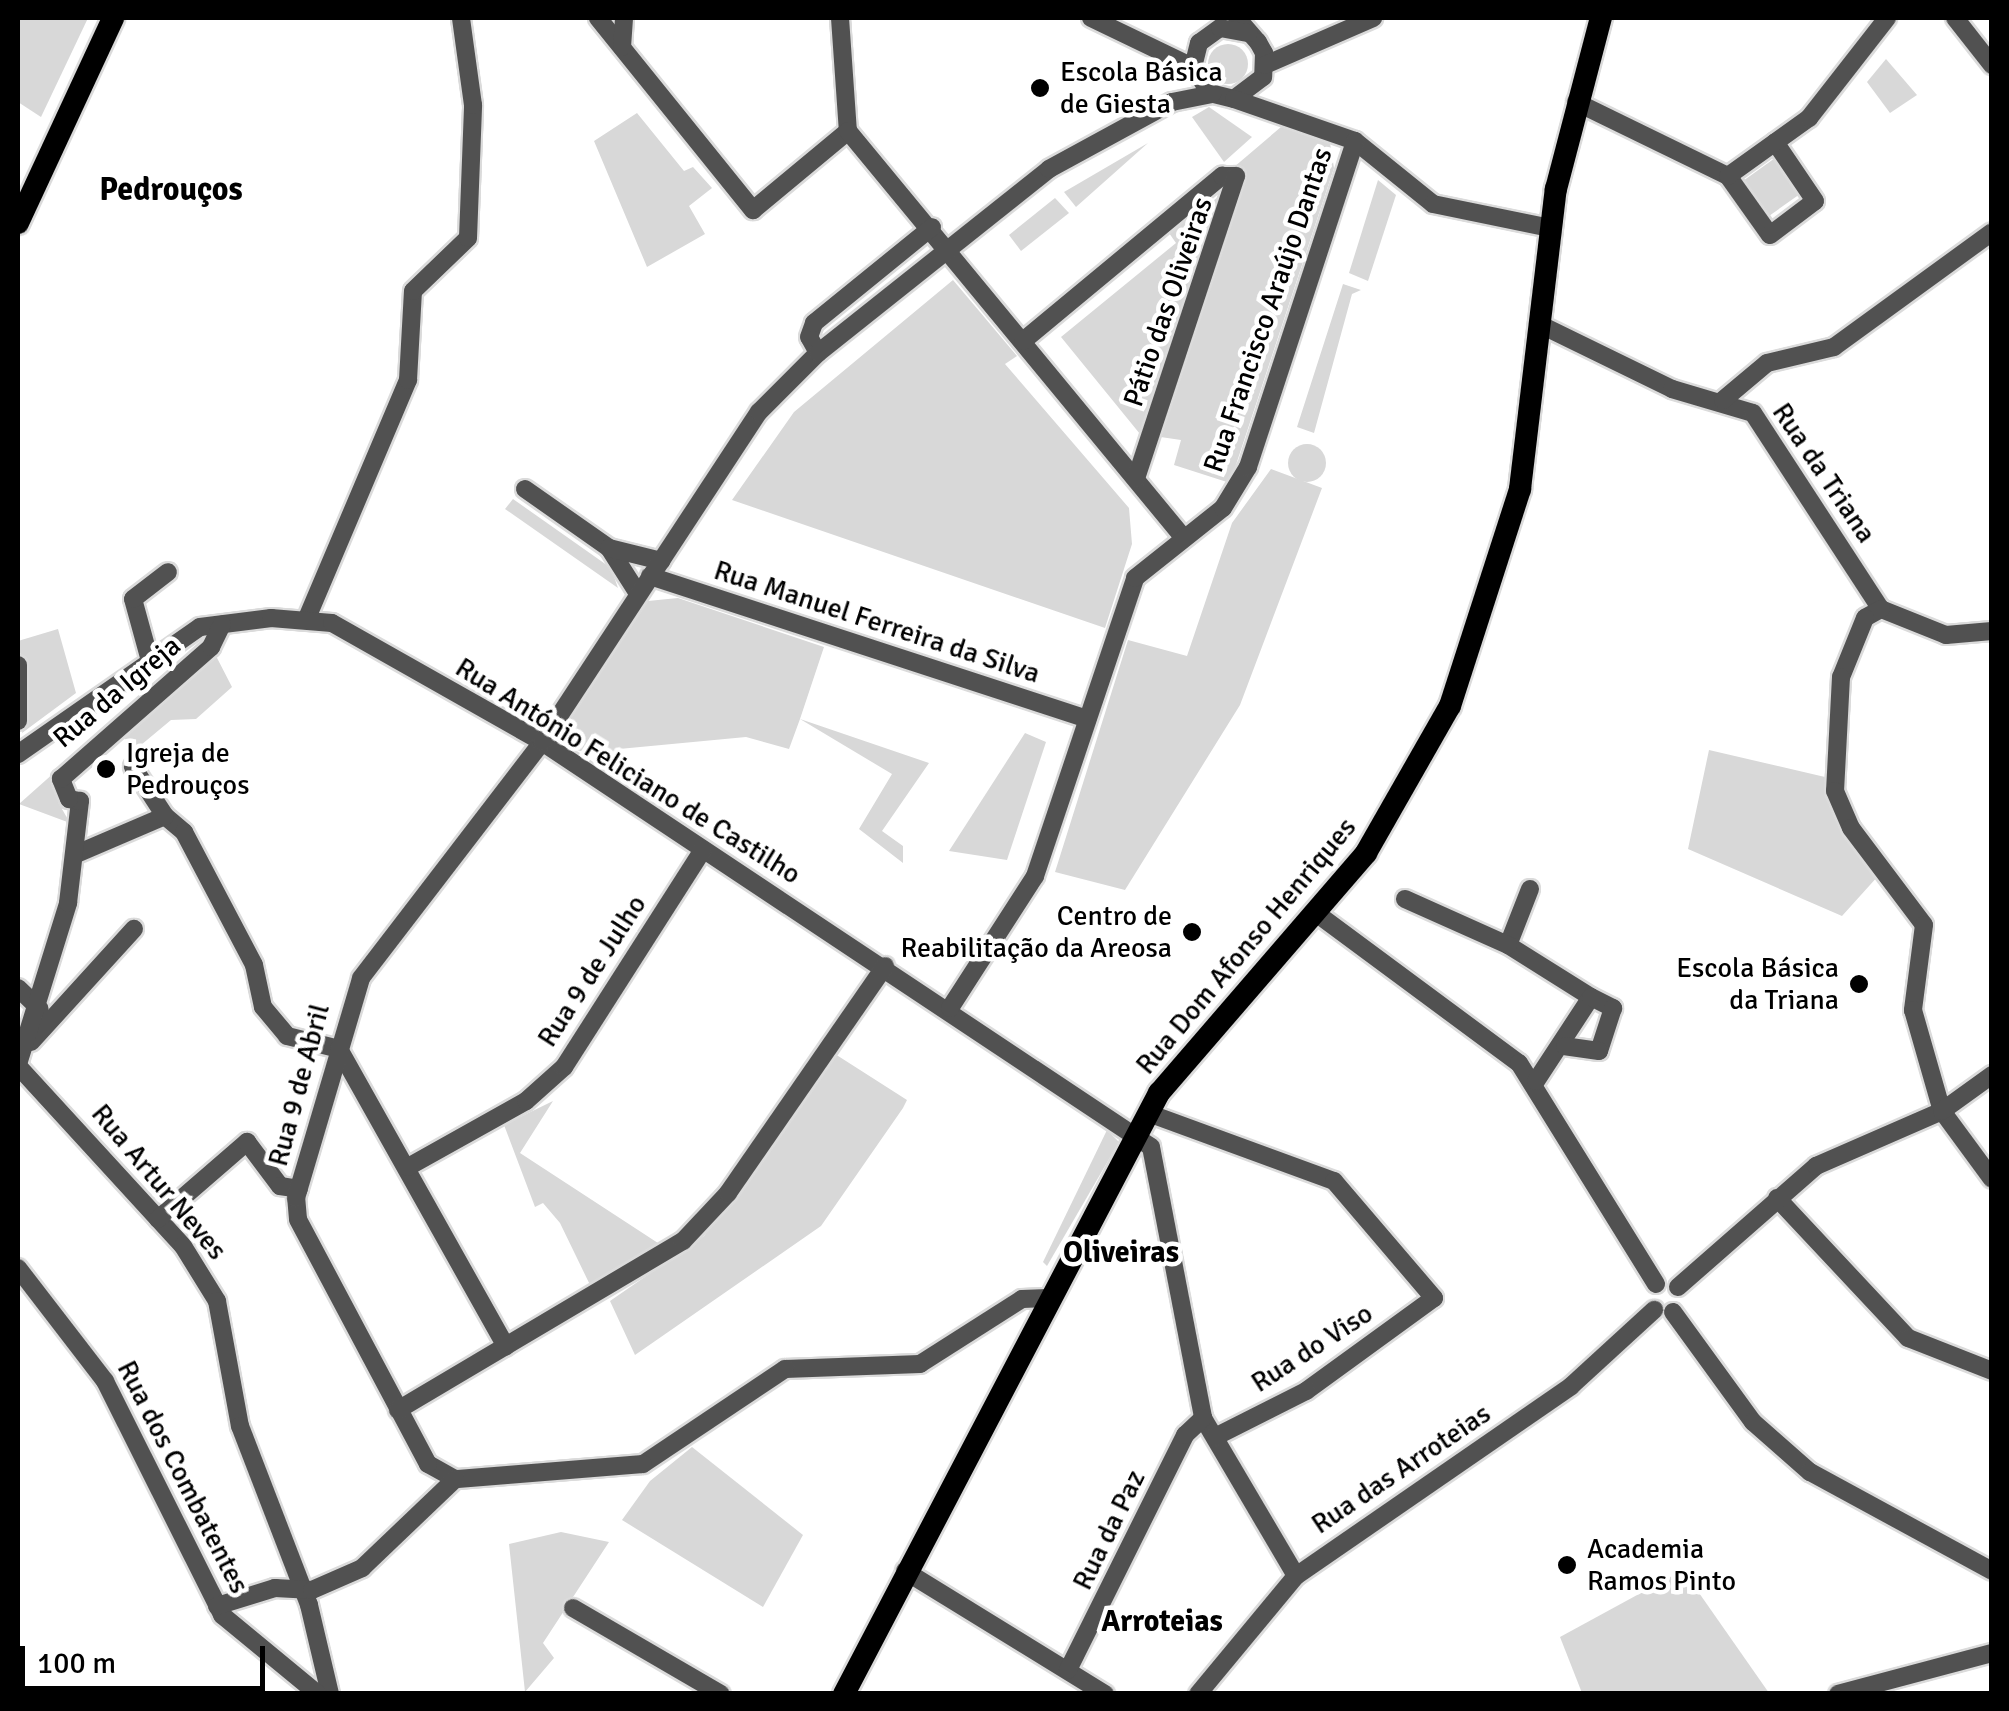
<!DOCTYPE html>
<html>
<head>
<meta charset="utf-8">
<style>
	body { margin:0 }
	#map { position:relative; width:2009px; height:1711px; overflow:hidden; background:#fff; font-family:Signika,sans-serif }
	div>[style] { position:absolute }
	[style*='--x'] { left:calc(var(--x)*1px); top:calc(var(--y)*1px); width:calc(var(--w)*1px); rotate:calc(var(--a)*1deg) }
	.green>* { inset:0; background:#d8d8d8 }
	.round { border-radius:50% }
	.roads { filter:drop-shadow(2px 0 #dbdbdb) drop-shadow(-2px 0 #dbdbdb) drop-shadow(0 2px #dbdbdb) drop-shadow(0 -2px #dbdbdb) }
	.minor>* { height:18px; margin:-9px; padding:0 9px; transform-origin:9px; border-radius:9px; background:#515151 }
	.major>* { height:22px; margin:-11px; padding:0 11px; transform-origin:11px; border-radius:11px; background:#000 }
	.dots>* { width:28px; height:28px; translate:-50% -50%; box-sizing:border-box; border:5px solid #fff; border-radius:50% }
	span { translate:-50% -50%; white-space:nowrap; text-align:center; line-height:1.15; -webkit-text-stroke:9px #fff; paint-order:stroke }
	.poi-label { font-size:28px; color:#000 }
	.left { translate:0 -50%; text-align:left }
	.right { translate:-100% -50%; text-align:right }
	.street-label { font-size:28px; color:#000 }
	.neighbourhood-label { font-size:30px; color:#000; font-weight:700 }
	.quarter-label { font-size:32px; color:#000; font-weight:700 }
	.frame { position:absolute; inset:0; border:20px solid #000; pointer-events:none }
	.scale { position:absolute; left:20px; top:1646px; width:245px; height:45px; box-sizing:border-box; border:5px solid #000; border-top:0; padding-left:12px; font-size:30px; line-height:35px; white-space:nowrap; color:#000; -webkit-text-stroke:8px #fff; paint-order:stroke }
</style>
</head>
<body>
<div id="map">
	<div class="green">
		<div style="clip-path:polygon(18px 18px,88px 18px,41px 117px,18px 102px)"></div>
		<div class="round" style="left:1208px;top:44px;width:40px;height:40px"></div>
		<div style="clip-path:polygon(1886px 59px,1917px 95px,1890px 113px,1867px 82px)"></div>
		<div style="clip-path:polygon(1209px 107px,1252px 137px,1224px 162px,1192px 117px)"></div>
		<div style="clip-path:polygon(637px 113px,684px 171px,693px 167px,712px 188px,689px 206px,705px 234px,647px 267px,594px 141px)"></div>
		<div style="clip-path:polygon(1281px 127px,1330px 143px,1334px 168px,1230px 483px,1174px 465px,1181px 440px,1140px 434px,1061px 337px,1176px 243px,1169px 233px,1221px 195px,1227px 173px)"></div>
		<div style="clip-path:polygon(1148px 143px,1076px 207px,1064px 192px)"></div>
		<div style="clip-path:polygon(1775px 158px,1800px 194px,1769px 216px,1743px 181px)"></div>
		<div style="clip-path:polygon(1378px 180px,1396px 195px,1368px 281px,1349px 273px)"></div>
		<div style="clip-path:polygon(1055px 198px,1069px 213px,1021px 251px,1009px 235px)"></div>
		<div style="clip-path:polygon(953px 280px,1017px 356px,1005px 364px,1129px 508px,1132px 544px,1105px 628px,732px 500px,794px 412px)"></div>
		<div style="clip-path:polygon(1343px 284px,1361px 290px,1352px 294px,1314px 433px,1297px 427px)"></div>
		<div class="round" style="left:1288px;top:444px;width:38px;height:38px"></div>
		<div style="clip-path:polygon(1271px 469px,1322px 488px,1240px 705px,1125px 890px,1055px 872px,1128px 640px,1187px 656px,1232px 523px)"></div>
		<div style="clip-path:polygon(513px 499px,611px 568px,618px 588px,505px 509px)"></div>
		<div style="clip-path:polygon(678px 598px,824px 647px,800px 719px,929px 763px,882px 831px,903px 846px,903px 863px,859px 829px,892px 774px,800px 719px,789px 749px,746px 737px,619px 749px,614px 759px,576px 750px,569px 716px,632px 617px,648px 601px)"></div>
		<div style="clip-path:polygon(58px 629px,76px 693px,22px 733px,28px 698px,18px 641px)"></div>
		<div style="clip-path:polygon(215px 654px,232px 687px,196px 719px,171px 720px,129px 755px,123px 733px)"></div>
		<div style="clip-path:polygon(1025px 733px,1046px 742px,1007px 860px,949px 851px)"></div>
		<div style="clip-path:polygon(1709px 750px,1825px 777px,1835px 815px,1879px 875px,1842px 916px,1688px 849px)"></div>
		<div style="clip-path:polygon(55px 772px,62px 809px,70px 823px,19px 804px)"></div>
		<div style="clip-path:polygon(835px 1054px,907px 1100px,903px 1108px,821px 1226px,635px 1355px,610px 1301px,704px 1236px)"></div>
		<div style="clip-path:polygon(553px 1101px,520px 1153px,661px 1245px,591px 1287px,560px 1223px,543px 1203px,535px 1207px,504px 1125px)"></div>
		<div style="clip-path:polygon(1107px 1130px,1119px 1142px,1047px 1266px,1043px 1262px)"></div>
		<div style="clip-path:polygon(692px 1447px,803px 1535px,763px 1607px,622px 1520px,650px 1481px)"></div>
		<div style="clip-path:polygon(561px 1532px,609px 1542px,543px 1643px,554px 1658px,525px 1692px,509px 1544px)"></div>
		<div style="clip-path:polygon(1683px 1570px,1769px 1693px,1582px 1693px,1560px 1637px)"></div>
	</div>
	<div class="roads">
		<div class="minor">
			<div style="--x:598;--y:18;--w:247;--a:51.1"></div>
			<div style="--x:753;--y:210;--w:124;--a:-39.7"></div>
			<div style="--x:840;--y:18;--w:113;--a:86"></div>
			<div style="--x:848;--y:131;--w:526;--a:50.47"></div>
			<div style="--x:1091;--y:18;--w:113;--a:25.7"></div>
			<div style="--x:1237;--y:18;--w:32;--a:49"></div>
			<div style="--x:1258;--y:42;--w:13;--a:61"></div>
			<div style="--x:1264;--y:53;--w:24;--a:92"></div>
			<div style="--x:1263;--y:77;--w:36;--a:143"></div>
			<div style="--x:1234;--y:99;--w:25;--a:-166"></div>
			<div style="--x:1210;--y:93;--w:31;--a:-123"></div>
			<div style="--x:1193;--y:67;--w:25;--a:-76"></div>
			<div style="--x:1199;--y:43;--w:26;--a:-36"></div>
			<div style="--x:1220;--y:28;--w:29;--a:10"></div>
			<div style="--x:1955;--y:18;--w:60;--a:51.8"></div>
			<div style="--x:622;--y:47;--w:29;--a:-86"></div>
			<div style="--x:1265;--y:65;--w:118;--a:-23.5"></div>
			<div style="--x:1234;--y:99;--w:128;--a:19.1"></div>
			<div style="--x:1355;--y:141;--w:100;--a:38.9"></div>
			<div style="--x:1433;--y:204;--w:119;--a:11.6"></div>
			<div style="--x:1576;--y:102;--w:169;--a:26"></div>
			<div style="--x:1728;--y:176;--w:72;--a:54.6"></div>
			<div style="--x:1770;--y:235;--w:56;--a:-37.1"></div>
			<div style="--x:1815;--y:201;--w:71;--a:-124.1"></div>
			<div style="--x:1728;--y:176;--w:100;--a:-35.6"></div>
			<div style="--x:1809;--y:118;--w:127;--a:-52"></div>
			<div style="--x:1541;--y:325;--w:146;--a:26"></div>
			<div style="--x:1672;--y:389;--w:84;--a:16.5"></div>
			<div style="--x:1753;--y:413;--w:234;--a:56.9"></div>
			<div style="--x:1881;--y:609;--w:70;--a:21.8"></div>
			<div style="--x:1946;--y:635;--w:46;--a:-5"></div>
			<div style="--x:1023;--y:341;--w:259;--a:-39.7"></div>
			<div style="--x:1222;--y:176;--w:14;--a:0"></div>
			<div style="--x:1236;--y:176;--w:319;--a:108.3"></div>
			<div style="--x:818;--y:353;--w:18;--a:-119"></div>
			<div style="--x:809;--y:337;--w:15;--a:-70"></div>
			<div style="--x:814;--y:323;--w:152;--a:-39.1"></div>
			<div style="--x:1723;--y:400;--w:57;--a:-40.1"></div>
			<div style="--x:1767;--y:363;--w:69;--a:-13.4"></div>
			<div style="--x:1834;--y:347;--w:195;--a:-36"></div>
			<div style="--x:525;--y:489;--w:103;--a:35.1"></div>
			<div style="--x:609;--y:548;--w:52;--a:57.5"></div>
			<div style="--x:609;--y:548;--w:54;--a:14"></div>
			<div style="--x:650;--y:576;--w:460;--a:18.1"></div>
			<div style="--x:1881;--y:609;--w:18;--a:151"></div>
			<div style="--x:1865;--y:618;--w:64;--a:112.1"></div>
			<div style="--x:1841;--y:677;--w:114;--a:93"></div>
			<div style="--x:1835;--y:791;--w:40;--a:66.6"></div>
			<div style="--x:1851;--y:828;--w:121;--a:53"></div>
			<div style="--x:1924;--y:925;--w:86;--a:97.4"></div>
			<div style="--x:1913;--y:1010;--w:105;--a:74"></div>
			<div style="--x:1942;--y:1111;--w:84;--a:53.7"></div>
			<div style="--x:307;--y:618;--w:259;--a:-67"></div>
			<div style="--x:408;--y:380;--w:89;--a:-86.8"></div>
			<div style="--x:413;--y:291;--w:76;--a:-43.9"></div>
			<div style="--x:468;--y:238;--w:133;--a:-87.8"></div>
			<div style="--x:473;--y:105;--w:88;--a:-97.9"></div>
			<div style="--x:149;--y:657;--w:60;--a:-105.4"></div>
			<div style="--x:133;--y:599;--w:44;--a:-37.6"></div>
			<div style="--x:18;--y:665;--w:56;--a:90"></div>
			<div style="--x:18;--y:754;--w:222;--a:-34.9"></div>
			<div style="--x:200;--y:627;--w:72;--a:-7.2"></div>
			<div style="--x:271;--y:618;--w:61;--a:4.7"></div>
			<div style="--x:332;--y:623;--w:241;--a:29.5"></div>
			<div style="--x:542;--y:742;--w:731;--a:33.62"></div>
			<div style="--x:1151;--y:1147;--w:276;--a:79.1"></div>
			<div style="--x:1203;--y:1418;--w:183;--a:59.5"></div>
			<div style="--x:165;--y:816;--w:25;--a:40"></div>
			<div style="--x:184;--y:832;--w:150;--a:62.2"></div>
			<div style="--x:254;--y:965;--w:43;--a:77.9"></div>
			<div style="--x:263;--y:1007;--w:38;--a:50"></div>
			<div style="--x:287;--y:1036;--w:54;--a:14"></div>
			<div style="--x:339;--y:1049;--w:341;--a:60.7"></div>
			<div style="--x:74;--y:855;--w:99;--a:-23.2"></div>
			<div style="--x:165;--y:816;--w:59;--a:-123.1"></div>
			<div style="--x:1530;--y:889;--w:60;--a:111.4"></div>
			<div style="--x:1508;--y:945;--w:98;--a:32.1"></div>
			<div style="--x:1405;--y:899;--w:113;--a:24.1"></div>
			<div style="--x:1316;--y:913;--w:252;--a:36.5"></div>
			<div style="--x:1519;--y:1063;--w:260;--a:58.2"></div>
			<div style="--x:18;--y:988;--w:30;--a:44"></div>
			<div style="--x:950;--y:1008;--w:157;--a:-57.2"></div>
			<div style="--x:1035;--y:876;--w:314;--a:-71.4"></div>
			<div style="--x:1135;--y:578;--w:112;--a:-38.5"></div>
			<div style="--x:1223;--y:508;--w:48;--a:-58.6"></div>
			<div style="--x:1248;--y:467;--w:343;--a:-71.8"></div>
			<div style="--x:31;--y:1042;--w:153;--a:-47.7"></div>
			<div style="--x:18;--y:1064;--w:169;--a:-72.7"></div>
			<div style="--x:68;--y:903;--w:103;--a:-83.3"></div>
			<div style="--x:80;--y:801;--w:11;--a:-170"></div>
			<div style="--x:69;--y:799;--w:22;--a:-112"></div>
			<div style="--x:61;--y:779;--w:200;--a:-41.3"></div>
			<div style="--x:211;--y:647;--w:25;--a:-64"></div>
			<div style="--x:18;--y:1066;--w:244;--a:47.5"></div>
			<div style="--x:183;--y:1246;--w:65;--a:58.3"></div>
			<div style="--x:217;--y:1301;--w:127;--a:79.6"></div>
			<div style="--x:240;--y:1426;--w:192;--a:68.9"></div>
			<div style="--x:309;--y:1605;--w:91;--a:76.7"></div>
			<div style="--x:1536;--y:1081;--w:100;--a:-56.8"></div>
			<div style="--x:1591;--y:997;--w:25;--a:27"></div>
			<div style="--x:1613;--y:1008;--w:45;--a:108"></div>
			<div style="--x:1599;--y:1051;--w:34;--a:-172"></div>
			<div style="--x:1148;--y:1113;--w:198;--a:20.1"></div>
			<div style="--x:1334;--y:1181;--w:154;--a:49.5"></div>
			<div style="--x:1434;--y:1298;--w:158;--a:144"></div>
			<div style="--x:1306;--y:1391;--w:102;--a:153.2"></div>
			<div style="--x:408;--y:1167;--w:135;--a:-29.2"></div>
			<div style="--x:526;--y:1101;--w:51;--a:-41.8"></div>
			<div style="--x:564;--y:1067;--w:258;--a:-57.4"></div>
			<div style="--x:1777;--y:1198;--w:192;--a:46.9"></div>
			<div style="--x:1908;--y:1338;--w:90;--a:21.4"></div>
			<div style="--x:158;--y:1219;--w:118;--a:-40.9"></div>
			<div style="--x:247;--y:1142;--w:55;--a:53.1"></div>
			<div style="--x:280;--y:1186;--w:19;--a:9"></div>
			<div style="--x:18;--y:1268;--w:143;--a:52.4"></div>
			<div style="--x:105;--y:1381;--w:262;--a:63.4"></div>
			<div style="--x:222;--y:1615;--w:124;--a:39.5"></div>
			<div style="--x:1678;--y:1287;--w:184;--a:-41.2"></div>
			<div style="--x:1816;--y:1166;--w:137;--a:-23.6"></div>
			<div style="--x:1942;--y:1111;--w:62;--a:-35.8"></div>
			<div style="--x:1048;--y:1298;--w:26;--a:178"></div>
			<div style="--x:1022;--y:1299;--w:121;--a:147.5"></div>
			<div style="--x:920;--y:1364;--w:135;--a:177.9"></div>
			<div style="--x:785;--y:1369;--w:171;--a:146.2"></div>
			<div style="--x:643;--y:1464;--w:189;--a:175.4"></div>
			<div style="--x:455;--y:1479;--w:31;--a:-151"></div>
			<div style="--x:428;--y:1464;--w:277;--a:-118"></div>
			<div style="--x:298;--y:1219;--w:21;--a:-95"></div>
			<div style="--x:296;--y:1198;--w:229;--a:-73.5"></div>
			<div style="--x:361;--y:978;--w:297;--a:-52.5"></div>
			<div style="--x:542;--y:742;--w:395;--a:-56.7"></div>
			<div style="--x:759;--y:412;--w:83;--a:-45"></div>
			<div style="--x:818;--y:353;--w:295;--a:-38.5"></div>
			<div style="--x:1049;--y:169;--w:140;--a:-28.6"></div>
			<div style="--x:1172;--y:102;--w:41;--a:-11.3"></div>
			<div style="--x:1673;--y:1312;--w:136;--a:54"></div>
			<div style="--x:1753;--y:1422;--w:76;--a:41.3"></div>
			<div style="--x:1810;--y:1472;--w:207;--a:28.5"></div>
			<div style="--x:398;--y:1410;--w:331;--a:-30.7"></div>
			<div style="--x:683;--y:1241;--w:66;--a:-46.8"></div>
			<div style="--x:728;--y:1193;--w:276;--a:-55.3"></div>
			<div style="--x:905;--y:1571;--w:235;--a:31.6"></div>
			<div style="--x:217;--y:1606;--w:61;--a:-17.2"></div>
			<div style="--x:275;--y:1588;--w:37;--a:3"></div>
			<div style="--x:312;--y:1590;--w:55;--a:-23.7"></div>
			<div style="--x:362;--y:1568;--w:129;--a:-43.7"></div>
			<div style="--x:573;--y:1608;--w:171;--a:30.2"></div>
			<div style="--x:1068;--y:1670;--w:263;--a:-63.5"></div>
			<div style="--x:1185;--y:1435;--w:25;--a:-43"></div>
			<div style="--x:1198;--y:1694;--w:153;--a:-50.3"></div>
			<div style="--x:1296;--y:1576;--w:334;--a:-34.6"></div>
			<div style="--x:1571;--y:1386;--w:113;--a:-42.5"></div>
			<div style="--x:1838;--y:1694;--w:159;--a:-14.9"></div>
		</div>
		<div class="major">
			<div style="--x:18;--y:223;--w:226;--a:-65.1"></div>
			<div style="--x:844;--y:1694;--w:679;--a:-62.34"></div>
			<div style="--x:1159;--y:1093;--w:317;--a:-49.2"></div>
			<div style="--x:1366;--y:853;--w:169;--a:-60.3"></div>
			<div style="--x:1450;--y:706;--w:228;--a:-72.1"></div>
			<div style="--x:1520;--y:489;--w:302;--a:-83.2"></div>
			<div style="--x:1556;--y:189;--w:177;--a:-75.3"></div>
		</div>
	</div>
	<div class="dots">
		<div style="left:1040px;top:88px;background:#000"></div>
		<div style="left:106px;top:769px;background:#000"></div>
		<div style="left:1192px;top:932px;background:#000"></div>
		<div style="left:1859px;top:984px;background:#000"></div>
		<div style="left:1567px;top:1565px;background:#000"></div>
	</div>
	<div class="poi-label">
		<span class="left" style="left:1060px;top:88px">Escola Básica<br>de Giesta</span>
		<span class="left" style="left:126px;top:769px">Igreja de<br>Pedrouços</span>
		<span class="right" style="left:1172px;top:932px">Centro de<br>Reabilitação da Areosa</span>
		<span class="right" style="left:1839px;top:984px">Escola Básica<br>da Triana</span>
		<span class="left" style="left:1587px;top:1565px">Academia<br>Ramos Pinto</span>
	</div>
	<div class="street-label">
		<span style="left:1168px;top:302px;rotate:-71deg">Pátio das Oliveiras</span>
		<span style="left:1268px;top:310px;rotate:-71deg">Rua Francisco Araújo Dantas</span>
		<span style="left:1824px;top:473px;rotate:56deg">Rua da Triana</span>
		<span style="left:877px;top:622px;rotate:18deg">Rua Manuel Ferreira da Silva</span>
		<span style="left:117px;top:692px;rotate:-40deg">Rua da Igreja</span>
		<span style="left:628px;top:771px;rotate:32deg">Rua António Feliciano de Castilho</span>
		<span style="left:1246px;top:946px;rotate:-50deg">Rua Dom Afonso Henriques</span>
		<span style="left:592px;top:971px;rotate:-57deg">Rua 9 de Julho</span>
		<span style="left:299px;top:1085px;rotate:-75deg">Rua 9 de Abril</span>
		<span style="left:159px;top:1182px;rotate:50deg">Rua Artur Neves</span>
		<span style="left:1312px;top:1348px;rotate:-33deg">Rua do Viso</span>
		<span style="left:1401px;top:1469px;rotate:-34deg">Rua das Arroteias</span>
		<span style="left:183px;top:1477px;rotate:63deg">Rua dos Combatentes</span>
		<span style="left:1109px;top:1530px;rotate:-64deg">Rua da Paz</span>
	</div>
	<div class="neighbourhood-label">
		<span style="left:1121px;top:1253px">Oliveiras</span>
		<span style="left:1162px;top:1622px">Arroteias</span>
	</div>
	<div class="quarter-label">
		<span style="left:171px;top:190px">Pedrouços</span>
	</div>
	<div class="frame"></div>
	<div class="scale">100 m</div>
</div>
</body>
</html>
